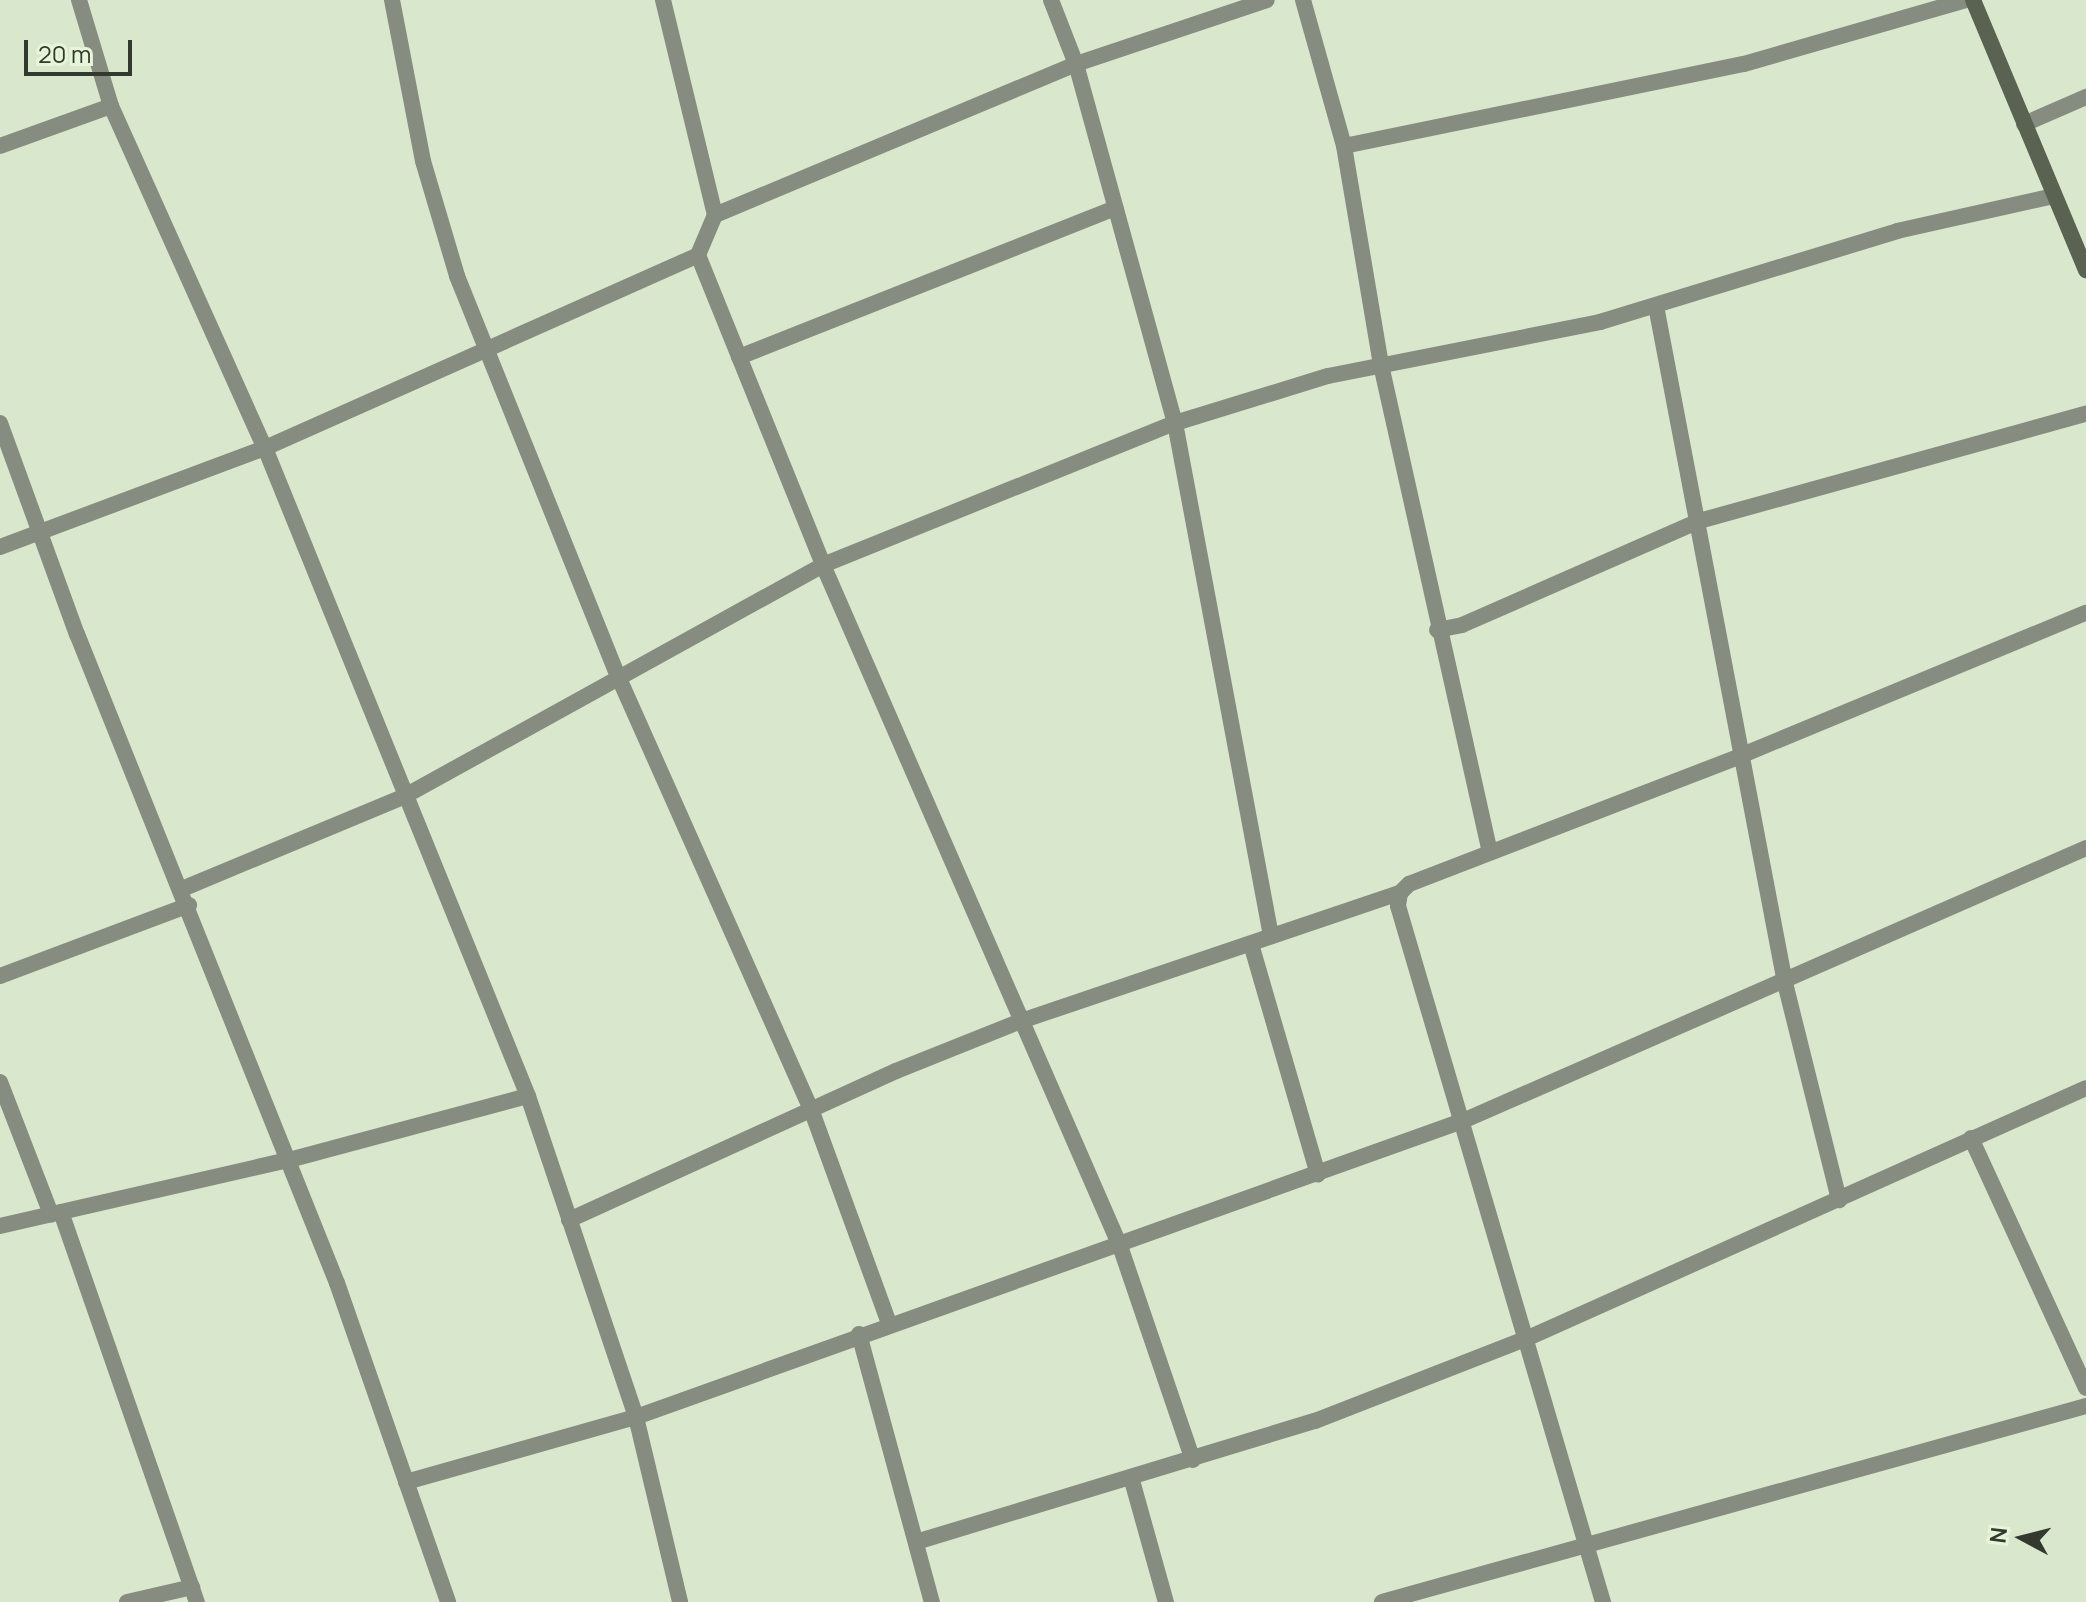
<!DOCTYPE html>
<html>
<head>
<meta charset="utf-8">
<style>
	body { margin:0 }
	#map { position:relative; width:2086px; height:1602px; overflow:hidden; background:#d9e8cc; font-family:Manrope,sans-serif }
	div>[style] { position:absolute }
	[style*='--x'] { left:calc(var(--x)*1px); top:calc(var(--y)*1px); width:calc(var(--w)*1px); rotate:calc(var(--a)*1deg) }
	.street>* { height:16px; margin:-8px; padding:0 8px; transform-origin:8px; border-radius:8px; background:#868c80 }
	.secondary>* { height:16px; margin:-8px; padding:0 8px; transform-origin:8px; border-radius:8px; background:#5a6352 }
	span { translate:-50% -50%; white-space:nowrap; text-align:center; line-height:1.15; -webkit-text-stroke:8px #e7f5d9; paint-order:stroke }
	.north { position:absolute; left:1982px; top:1498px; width:80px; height:80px; -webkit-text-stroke:6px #e7f5d9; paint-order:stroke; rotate:277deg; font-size:22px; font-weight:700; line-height:32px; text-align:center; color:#33392e }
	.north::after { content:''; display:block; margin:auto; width:28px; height:36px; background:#33392e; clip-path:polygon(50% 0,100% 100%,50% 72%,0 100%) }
	.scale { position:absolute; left:24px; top:40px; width:108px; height:36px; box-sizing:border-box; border:4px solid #33392e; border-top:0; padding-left:10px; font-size:24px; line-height:28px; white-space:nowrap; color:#33392e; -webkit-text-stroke:6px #e7f5d9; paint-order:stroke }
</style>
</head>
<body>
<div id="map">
	<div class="street">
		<div style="--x:79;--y:0;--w:111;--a:73.2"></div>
		<div style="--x:111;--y:106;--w:375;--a:65.8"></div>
		<div style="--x:265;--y:448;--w:699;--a:67.91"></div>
		<div style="--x:528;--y:1096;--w:339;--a:71.4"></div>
		<div style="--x:636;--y:1417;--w:190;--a:76.6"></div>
		<div style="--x:392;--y:0;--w:164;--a:79.1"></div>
		<div style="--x:423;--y:161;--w:120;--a:73.5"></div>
		<div style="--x:457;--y:276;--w:431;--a:68.1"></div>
		<div style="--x:618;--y:676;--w:474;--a:66"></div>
		<div style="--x:811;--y:1109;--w:228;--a:70"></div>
		<div style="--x:1051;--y:0;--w:69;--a:68.7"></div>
		<div style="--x:1076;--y:64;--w:372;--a:74.6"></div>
		<div style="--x:1175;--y:423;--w:522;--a:79.4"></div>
		<div style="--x:1303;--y:0;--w:152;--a:74.3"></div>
		<div style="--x:1344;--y:146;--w:222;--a:80.4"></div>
		<div style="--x:1381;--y:365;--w:499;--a:77.4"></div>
		<div style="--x:2024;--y:124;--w:68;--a:-23.5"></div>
		<div style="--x:0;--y:146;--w:118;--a:-19.8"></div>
		<div style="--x:1344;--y:146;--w:408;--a:-11.6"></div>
		<div style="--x:1744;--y:64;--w:231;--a:-16.1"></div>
		<div style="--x:715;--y:215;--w:391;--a:-22.7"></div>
		<div style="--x:1076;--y:64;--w:201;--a:-18.5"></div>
		<div style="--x:698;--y:255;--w:334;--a:68"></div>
		<div style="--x:823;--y:565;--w:743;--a:66.44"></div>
		<div style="--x:1120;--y:1246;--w:226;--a:71.2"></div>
		<div style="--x:1656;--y:306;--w:689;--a:79.21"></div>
		<div style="--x:1785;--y:983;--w:224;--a:76"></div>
		<div style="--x:739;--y:357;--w:405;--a:-21.6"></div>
		<div style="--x:0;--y:423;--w:225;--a:70"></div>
		<div style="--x:77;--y:634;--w:699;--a:68.17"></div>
		<div style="--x:337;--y:1283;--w:338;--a:70.8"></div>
		<div style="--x:0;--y:547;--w:283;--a:-20.5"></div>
		<div style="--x:265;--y:448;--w:474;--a:-24"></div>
		<div style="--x:698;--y:255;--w:43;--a:-67"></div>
		<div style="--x:715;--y:215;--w:221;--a:-103.6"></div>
		<div style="--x:1437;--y:630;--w:25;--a:-11"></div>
		<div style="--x:1462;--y:625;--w:259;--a:-23.7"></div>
		<div style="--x:1699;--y:521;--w:402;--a:-15.5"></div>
		<div style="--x:182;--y:889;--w:239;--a:-22.6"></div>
		<div style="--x:403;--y:797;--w:480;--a:-28.9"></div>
		<div style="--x:823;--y:565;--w:380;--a:-22"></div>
		<div style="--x:1175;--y:423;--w:160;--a:-17.1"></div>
		<div style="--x:1328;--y:376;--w:277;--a:-11.2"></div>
		<div style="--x:1600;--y:322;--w:311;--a:-17"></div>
		<div style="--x:1897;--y:231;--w:161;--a:-12.6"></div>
		<div style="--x:1400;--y:893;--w:13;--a:99"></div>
		<div style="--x:1398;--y:906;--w:726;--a:73.59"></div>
		<div style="--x:1251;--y:944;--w:240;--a:73.8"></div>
		<div style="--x:0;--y:976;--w:202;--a:-20.6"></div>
		<div style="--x:0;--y:1082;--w:142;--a:68.9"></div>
		<div style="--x:1971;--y:1138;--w:275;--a:65.3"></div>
		<div style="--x:61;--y:1212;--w:413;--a:70.8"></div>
		<div style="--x:569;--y:1220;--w:359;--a:-24.5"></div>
		<div style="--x:896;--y:1071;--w:135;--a:-21.8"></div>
		<div style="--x:1021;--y:1021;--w:400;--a:-18.7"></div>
		<div style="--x:1400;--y:893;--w:13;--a:-45"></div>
		<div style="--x:1409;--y:884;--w:355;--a:-21.1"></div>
		<div style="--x:1740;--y:756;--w:374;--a:-22.5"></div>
		<div style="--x:0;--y:1226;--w:296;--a:-12.9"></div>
		<div style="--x:289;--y:1160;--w:247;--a:-15"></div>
		<div style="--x:859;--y:1334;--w:278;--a:74.8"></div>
		<div style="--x:1131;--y:1477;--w:130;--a:74.4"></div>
		<div style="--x:406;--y:1482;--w:239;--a:-15.8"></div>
		<div style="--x:636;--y:1417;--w:881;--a:-19.71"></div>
		<div style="--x:1465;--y:1120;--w:678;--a:-23.65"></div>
		<div style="--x:916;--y:1542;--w:417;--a:-16.9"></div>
		<div style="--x:1315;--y:1421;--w:229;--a:-21.3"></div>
		<div style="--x:1528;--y:1338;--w:611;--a:-24.13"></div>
		<div style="--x:127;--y:1602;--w:67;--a:-13"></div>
		<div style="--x:1382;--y:1602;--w:731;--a:-15.56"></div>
	</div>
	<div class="secondary">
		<div style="--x:1973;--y:0;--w:293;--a:67.3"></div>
	</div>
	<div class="north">N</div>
	<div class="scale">20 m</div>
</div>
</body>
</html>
